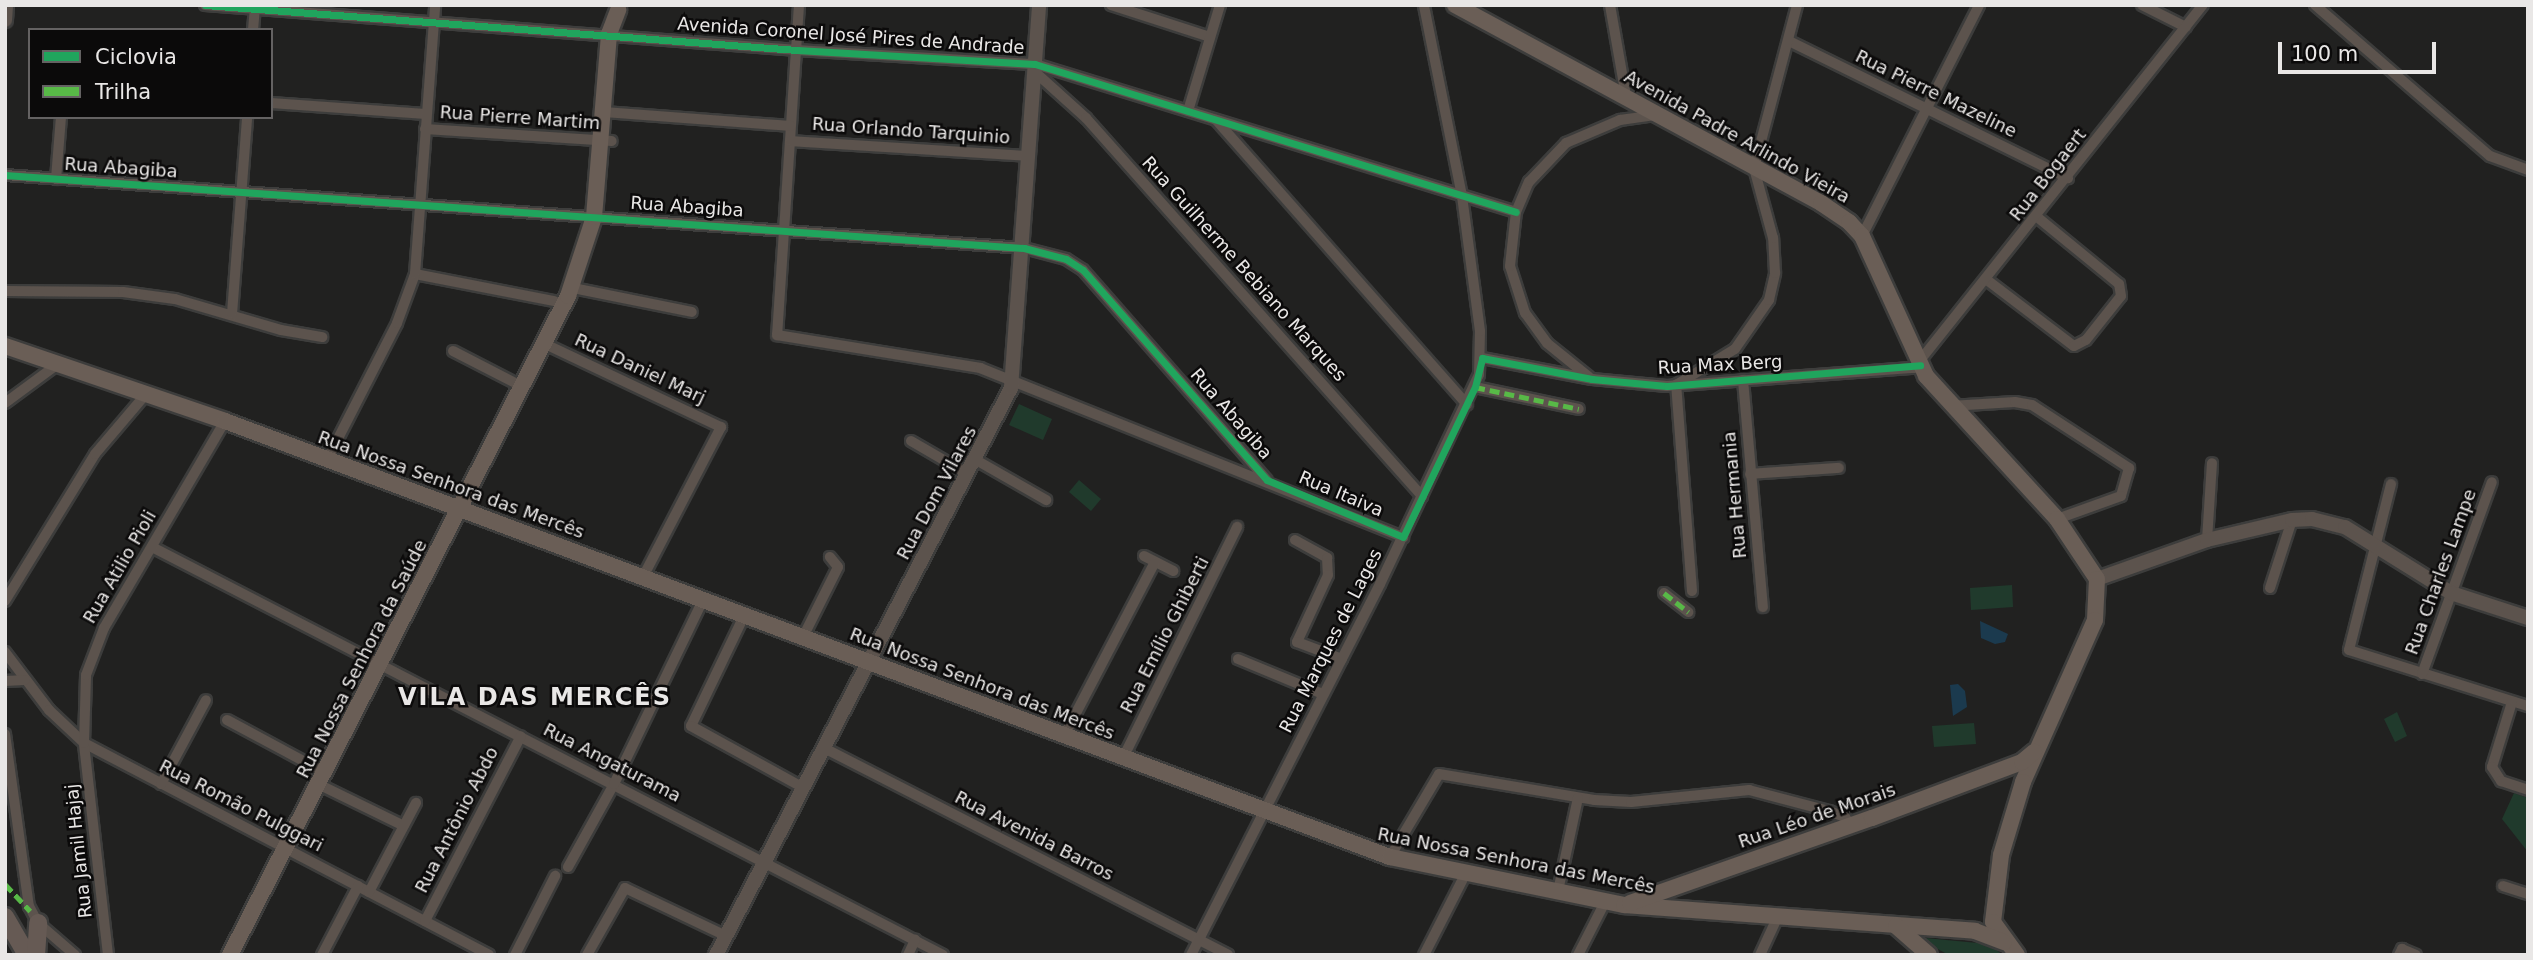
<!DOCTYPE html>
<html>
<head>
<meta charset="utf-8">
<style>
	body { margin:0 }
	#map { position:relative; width:2533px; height:960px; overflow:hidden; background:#212120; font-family:"DejaVu Sans",sans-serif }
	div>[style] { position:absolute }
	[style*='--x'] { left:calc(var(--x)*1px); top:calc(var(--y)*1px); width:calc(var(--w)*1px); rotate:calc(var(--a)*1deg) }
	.green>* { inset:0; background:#203a2c }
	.water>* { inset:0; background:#1b3a4e }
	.roads { filter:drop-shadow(2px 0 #3d3d3c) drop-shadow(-2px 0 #3d3d3c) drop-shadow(0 2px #3d3d3c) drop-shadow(0 -2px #3d3d3c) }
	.minor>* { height:10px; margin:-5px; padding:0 5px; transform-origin:5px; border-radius:5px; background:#5c534d }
	.tertiary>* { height:14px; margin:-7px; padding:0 7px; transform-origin:7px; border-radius:7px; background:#5c534d }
	.secondary>* { height:16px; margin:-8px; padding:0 8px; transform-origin:8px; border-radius:8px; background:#6a5e56 }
	.trunk>* { height:18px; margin:-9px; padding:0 9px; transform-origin:9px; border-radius:9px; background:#665a54 }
	.quiet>* { height:5px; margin-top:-2.5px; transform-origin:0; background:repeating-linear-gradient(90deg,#58b947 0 10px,transparent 0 15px) }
	.cycleway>* { height:7px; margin:-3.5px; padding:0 3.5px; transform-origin:3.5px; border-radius:3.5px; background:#20a55d }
	span { translate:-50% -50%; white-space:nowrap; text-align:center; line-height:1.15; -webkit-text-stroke:5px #0b0a0a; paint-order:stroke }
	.street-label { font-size:18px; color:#e9e7e6 }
	.district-label { font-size:24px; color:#e9e7e6; font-weight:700; letter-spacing:2px }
	.frame { position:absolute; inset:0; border:7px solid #e9e7e6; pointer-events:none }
	.legend { position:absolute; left:28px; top:28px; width:245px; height:91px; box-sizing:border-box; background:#0b0a0a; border:2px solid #646262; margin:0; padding:9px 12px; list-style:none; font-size:21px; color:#e9e7e6 }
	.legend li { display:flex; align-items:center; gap:14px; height:35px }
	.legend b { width:35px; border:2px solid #646262 }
	.scale { position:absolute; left:2278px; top:42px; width:158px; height:32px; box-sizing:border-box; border:4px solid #e9e7e6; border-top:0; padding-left:9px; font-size:21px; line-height:24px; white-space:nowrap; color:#e9e7e6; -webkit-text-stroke:5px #0b0a0a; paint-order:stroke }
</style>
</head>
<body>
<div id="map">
	<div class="green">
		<div style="clip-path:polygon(1019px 404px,1052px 419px,1043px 440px,1009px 425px)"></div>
		<div style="clip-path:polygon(1079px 480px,1101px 499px,1091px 511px,1069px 492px)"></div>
		<div style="clip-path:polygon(2012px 585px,2013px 607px,1971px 610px,1970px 588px)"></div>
		<div style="clip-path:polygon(2397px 712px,2407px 736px,2395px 742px,2384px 719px)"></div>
		<div style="clip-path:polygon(1974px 723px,1976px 744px,1934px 747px,1932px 726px)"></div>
		<div style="clip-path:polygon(2514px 793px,2528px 798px,2528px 852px,2502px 819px)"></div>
		<div style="clip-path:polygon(1915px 937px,1988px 944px,2003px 955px,1949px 955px)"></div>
	</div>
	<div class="water">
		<div style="clip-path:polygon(1980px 621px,2008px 634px,2005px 642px,1995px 644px,1981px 638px)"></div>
		<div style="clip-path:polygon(1958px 684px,1965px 691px,1967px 707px,1953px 716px,1950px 685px)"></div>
	</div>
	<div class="roads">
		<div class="minor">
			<div style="--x:205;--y:5;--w:594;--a:4.35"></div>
			<div style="--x:797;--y:50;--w:238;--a:3.4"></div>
			<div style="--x:1035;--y:64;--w:503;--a:17.1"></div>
			<div style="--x:799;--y:5;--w:331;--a:93.8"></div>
			<div style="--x:777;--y:335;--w:206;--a:9.2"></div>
			<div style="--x:980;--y:368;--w:456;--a:21.8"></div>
			<div style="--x:1111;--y:5;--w:104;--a:17.9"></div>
			<div style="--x:1610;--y:5;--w:92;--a:80"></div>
			<div style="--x:2142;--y:5;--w:49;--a:26.6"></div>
			<div style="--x:2315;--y:5;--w:231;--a:40.8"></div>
			<div style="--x:2490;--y:156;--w:40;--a:20.2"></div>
			<div style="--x:253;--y:30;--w:25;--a:-85"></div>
			<div style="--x:1789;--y:41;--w:311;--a:26.2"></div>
			<div style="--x:1035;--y:72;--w:69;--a:42"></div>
			<div style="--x:1086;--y:118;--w:506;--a:48.37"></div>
			<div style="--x:271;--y:103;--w:155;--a:4.1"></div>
			<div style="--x:1188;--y:111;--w:111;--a:-73.2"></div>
			<div style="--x:604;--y:112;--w:187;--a:4.3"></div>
			<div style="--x:1217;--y:121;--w:378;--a:48.6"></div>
			<div style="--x:425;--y:129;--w:187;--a:3.7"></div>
			<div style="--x:790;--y:141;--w:240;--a:3.6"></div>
			<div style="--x:5;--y:175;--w:1022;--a:4.1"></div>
			<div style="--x:1024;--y:248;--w:43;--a:14.7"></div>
			<div style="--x:1066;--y:259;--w:20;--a:33"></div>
			<div style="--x:1083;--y:270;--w:279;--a:48.8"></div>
			<div style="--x:56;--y:179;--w:62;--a:-85.4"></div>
			<div style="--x:1862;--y:236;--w:259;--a:-63.1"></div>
			<div style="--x:415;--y:274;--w:142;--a:11"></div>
			<div style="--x:1987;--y:280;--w:109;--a:37.2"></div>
			<div style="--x:2074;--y:346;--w:13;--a:-27"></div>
			<div style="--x:2086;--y:340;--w:56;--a:-51.5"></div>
			<div style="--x:2121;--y:296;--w:12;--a:-99"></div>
			<div style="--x:2119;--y:284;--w:106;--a:-140.7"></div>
			<div style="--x:578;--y:289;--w:116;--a:11.4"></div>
			<div style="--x:5;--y:291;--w:118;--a:0.5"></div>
			<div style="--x:123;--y:292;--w:52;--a:7.7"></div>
			<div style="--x:175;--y:299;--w:110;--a:16.3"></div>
			<div style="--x:281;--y:330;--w:42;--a:9.7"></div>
			<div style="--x:232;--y:314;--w:198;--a:-85.6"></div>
			<div style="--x:543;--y:343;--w:197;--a:25.3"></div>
			<div style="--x:721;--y:427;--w:169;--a:117.5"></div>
			<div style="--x:453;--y:351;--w:79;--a:27.2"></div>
			<div style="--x:1482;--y:358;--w:112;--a:10.8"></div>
			<div style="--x:1592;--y:379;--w:75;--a:5.3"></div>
			<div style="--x:1667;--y:386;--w:248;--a:-4.2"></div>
			<div style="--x:1914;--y:368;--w:464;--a:-51.5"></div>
			<div style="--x:1589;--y:377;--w:54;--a:-141"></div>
			<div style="--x:1547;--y:343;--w:37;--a:-126"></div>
			<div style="--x:1525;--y:313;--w:49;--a:-107.7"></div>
			<div style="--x:1510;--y:266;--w:54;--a:-83.7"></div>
			<div style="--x:1516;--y:212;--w:33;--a:-67"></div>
			<div style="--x:1529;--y:182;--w:54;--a:-46.5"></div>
			<div style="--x:1566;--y:143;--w:59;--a:-23.1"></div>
			<div style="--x:1620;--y:120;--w:37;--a:-8"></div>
			<div style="--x:1743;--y:380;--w:228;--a:85"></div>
			<div style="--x:1475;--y:387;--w:106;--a:11.9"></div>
			<div style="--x:5;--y:403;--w:67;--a:-36.5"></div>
			<div style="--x:1950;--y:406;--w:65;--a:-3.5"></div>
			<div style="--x:2015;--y:402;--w:17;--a:10"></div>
			<div style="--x:2032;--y:405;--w:116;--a:33"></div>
			<div style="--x:2129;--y:468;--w:29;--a:106"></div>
			<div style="--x:2121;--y:496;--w:68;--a:160.2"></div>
			<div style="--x:911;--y:441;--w:66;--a:30.1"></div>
			<div style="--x:327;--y:460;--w:154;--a:-62.9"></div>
			<div style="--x:397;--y:323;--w:52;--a:-69.8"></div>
			<div style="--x:415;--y:274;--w:270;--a:-85.7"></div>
			<div style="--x:976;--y:460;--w:81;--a:29.7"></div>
			<div style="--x:1750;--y:474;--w:89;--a:-3.9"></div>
			<div style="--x:2391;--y:484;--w:171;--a:104.2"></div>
			<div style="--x:2349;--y:650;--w:188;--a:17.4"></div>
			<div style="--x:1295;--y:540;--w:37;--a:29"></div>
			<div style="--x:1327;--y:558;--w:17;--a:87"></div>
			<div style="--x:1328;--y:575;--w:74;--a:114.8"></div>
			<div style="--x:1297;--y:642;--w:48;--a:20.7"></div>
			<div style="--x:2207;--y:540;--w:77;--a:-86.3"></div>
			<div style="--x:152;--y:547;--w:890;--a:27.28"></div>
			<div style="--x:1144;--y:556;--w:33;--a:27"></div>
			<div style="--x:2270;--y:588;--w:71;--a:-72.1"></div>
			<div style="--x:1692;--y:591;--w:207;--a:-94.4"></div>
			<div style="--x:1676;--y:385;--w:69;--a:-31.4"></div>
			<div style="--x:1735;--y:349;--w:60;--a:-55.2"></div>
			<div style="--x:1769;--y:300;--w:28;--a:-77"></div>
			<div style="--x:1775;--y:273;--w:35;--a:-93"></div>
			<div style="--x:1773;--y:238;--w:73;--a:-105.2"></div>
			<div style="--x:1754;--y:168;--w:169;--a:-75.2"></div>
			<div style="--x:1664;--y:593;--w:31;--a:38"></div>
			<div style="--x:5;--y:601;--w:172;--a:-58.5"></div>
			<div style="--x:95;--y:454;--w:79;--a:-49.6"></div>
			<div style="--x:744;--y:616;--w:122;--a:115.7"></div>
			<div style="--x:691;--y:726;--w:129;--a:28.8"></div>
			<div style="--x:803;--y:637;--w:78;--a:-63.4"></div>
			<div style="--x:838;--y:567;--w:13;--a:-129"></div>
			<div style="--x:5;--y:652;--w:73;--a:52.8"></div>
			<div style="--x:49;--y:710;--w:48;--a:43.3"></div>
			<div style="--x:84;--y:743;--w:457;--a:27.6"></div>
			<div style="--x:1238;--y:659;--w:92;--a:22.4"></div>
			<div style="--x:2422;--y:674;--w:204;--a:-70"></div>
			<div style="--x:5;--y:681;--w:20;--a:-3"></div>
			<div style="--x:2512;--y:702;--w:68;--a:107.1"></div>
			<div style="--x:2492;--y:767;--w:17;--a:57"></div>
			<div style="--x:2501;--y:781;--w:28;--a:18"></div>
			<div style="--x:227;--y:720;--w:112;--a:28.2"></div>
			<div style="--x:5;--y:734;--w:174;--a:82.1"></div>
			<div style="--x:29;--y:906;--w:19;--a:62"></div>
			<div style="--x:38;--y:923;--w:49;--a:40.9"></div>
			<div style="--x:1064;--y:736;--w:196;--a:-62.4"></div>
			<div style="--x:824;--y:748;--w:454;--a:27.1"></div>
			<div style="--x:1123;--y:758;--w:258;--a:-63.7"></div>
			<div style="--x:161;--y:784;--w:95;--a:-61.8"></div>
			<div style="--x:320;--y:785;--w:93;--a:26"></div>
			<div style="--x:1390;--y:857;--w:96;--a:-59.4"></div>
			<div style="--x:1439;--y:774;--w:157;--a:9.5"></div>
			<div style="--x:1594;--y:800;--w:37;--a:3"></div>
			<div style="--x:1631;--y:802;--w:119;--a:-5.8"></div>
			<div style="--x:1749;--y:790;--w:83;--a:14.7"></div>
			<div style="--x:1829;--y:811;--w:17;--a:21"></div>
			<div style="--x:1845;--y:817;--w:11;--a:56"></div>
			<div style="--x:568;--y:867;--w:95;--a:-61"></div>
			<div style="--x:614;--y:784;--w:204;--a:-64.2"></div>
			<div style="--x:2503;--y:886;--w:26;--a:18"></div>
			<div style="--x:1558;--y:891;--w:95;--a:-77.9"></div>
			<div style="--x:369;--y:892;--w:101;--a:-62.2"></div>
			<div style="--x:425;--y:921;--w:208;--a:-62.6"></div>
			<div style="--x:108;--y:955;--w:213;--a:-96.5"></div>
			<div style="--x:84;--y:743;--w:68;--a:-88.3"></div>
			<div style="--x:86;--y:675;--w:50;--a:-69"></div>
			<div style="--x:104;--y:628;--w:240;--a:-59.7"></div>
			<div style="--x:322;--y:955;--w:78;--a:-62.4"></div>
			<div style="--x:515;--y:955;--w:89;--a:-63.1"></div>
			<div style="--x:587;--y:955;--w:77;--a:-60.4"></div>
			<div style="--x:625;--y:888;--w:112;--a:25.4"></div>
			<div style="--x:908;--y:955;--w:17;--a:-65"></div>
			<div style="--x:1191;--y:955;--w:416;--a:-63"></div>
			<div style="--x:1380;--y:584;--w:231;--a:-64.7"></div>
			<div style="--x:1479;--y:375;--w:44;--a:-88.7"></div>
			<div style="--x:1480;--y:331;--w:136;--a:-97.6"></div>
			<div style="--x:1462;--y:196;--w:195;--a:-101.3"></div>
			<div style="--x:1424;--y:955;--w:92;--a:-62.9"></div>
			<div style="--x:1578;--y:955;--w:59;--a:-63"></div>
			<div style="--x:1760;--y:955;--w:43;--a:-65.2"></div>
			<div style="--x:2399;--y:955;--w:7;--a:-63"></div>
			<div style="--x:2402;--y:949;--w:15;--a:23"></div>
		</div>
		<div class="tertiary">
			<div style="--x:5;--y:20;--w:15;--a:-86"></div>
			<div style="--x:2097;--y:579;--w:117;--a:-19.5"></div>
			<div style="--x:2207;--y:540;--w:87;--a:-13.2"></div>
			<div style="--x:2292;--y:520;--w:20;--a:-3"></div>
			<div style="--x:2312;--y:519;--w:34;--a:14"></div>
			<div style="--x:2345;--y:527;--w:125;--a:31.9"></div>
			<div style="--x:2451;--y:593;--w:81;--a:18"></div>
			<div style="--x:716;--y:955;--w:639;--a:-62.51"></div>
			<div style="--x:1011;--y:388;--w:384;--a:-85.8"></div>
		</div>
		<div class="secondary">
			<div style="--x:1455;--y:5;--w:416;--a:28.4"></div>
			<div style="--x:1821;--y:203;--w:34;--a:34"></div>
			<div style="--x:1849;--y:222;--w:19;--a:47"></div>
			<div style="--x:1862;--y:236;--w:154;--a:65.4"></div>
			<div style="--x:1926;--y:376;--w:194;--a:47.5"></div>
			<div style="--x:2057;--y:519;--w:72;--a:56.3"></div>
			<div style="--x:2097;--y:579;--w:41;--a:92.8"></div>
			<div style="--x:2095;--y:620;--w:177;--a:114"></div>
			<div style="--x:2023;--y:782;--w:76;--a:106.8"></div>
			<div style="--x:2001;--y:855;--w:67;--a:96.8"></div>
			<div style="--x:1993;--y:922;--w:41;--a:54"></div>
			<div style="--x:5;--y:346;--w:232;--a:18.8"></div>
			<div style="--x:225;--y:421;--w:1244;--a:20.52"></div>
			<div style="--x:1390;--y:857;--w:239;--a:11.6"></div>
			<div style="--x:1624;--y:905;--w:352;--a:4.2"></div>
			<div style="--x:1975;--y:931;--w:31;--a:21"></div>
			<div style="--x:1630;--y:903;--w:256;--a:-19.4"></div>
			<div style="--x:1872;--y:818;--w:160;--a:-20.5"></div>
			<div style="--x:2022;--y:762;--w:16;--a:-40"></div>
			<div style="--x:1896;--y:926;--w:44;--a:41.3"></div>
			<div style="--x:230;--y:955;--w:741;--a:-62.85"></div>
			<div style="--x:568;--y:296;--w:83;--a:-71.8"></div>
			<div style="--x:594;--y:217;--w:184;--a:-85.3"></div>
			<div style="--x:609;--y:34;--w:26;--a:-69"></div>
		</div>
		<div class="trunk">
			<div style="--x:5;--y:917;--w:44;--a:59.9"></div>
			<div style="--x:36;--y:955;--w:32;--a:-86"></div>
		</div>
	</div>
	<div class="quiet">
		<div style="--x:1475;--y:387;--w:106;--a:11.9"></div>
		<div style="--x:1664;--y:593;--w:31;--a:38"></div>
		<div style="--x:5;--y:884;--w:37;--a:47"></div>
	</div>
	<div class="cycleway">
		<div style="--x:205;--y:5;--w:594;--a:4.35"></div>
		<div style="--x:797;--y:50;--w:238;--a:3.4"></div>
		<div style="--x:1035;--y:64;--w:503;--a:17.1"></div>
		<div style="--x:5;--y:175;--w:1022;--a:4.1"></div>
		<div style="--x:1024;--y:248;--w:43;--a:14.7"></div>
		<div style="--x:1066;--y:259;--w:20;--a:33"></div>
		<div style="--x:1083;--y:270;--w:279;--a:48.8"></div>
		<div style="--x:1267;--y:480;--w:147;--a:22.7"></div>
		<div style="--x:1403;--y:537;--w:166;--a:-64.4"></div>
		<div style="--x:1475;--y:387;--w:30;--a:-76"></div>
		<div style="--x:1482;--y:358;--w:112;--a:10.8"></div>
		<div style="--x:1592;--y:379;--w:75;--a:5.3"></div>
		<div style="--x:1667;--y:386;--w:254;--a:-4.7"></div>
	</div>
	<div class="street-label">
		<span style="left:851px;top:36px;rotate:4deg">Avenida Coronel José Pires de Andrade</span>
		<span style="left:1936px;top:94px;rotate:26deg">Rua Pierre Mazeline</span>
		<span style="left:520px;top:118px;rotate:4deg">Rua Pierre Martim</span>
		<span style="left:911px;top:131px;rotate:4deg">Rua Orlando Tarquinio</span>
		<span style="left:1737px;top:137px;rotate:29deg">Avenida Padre Arlindo Vieira</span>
		<span style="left:121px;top:168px;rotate:4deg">Rua Abagiba</span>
		<span style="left:2048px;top:175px;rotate:-52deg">Rua Bogaert</span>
		<span style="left:687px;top:207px;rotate:4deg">Rua Abagiba</span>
		<span style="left:1244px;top:269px;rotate:48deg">Rua Guilherme Bebiano Marques</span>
		<span style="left:1720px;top:365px;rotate:-3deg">Rua Max Berg</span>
		<span style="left:640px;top:369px;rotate:25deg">Rua Daniel Marj</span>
		<span style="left:1231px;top:414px;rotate:49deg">Rua Abagiba</span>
		<span style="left:451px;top:485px;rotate:20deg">Rua Nossa Senhora das Mercês</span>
		<span style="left:937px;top:493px;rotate:-62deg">Rua Dom Vilares</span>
		<span style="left:1341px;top:494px;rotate:23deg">Rua Itaiva</span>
		<span style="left:1735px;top:495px;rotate:-95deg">Rua Hermania</span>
		<span style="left:120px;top:567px;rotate:-60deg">Rua Atilio Pioli</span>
		<span style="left:2441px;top:572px;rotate:-70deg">Rua Charles Lampe</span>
		<span style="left:1165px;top:635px;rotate:-63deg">Rua Emílio Ghiberti</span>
		<span style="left:1331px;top:641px;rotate:-63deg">Rua Marques de Lages</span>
		<span style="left:362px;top:659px;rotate:-63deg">Rua Nossa Senhora da Saúde</span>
		<span style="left:982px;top:684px;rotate:21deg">Rua Nossa Senhora das Mercês</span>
		<span style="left:612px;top:763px;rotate:27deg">Rua Angaturama</span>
		<span style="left:241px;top:806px;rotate:27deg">Rua Romão Pulggari</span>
		<span style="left:1817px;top:816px;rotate:-19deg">Rua Léo de Morais</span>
		<span style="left:457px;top:820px;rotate:-63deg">Rua Antônio Abdo</span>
		<span style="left:1034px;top:836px;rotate:27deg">Rua Avenida Barros</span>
		<span style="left:79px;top:851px;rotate:-96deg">Rua Jamil Hajaj</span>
		<span style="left:1516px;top:861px;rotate:11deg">Rua Nossa Senhora das Mercês</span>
	</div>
	<div class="district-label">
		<span style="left:535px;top:698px">VILA DAS MERCÊS</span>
	</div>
	<div class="frame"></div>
	<ul class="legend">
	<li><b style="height:9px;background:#20a55d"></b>Ciclovia</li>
	<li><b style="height:9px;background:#58b947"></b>Trilha</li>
	</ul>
	<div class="scale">100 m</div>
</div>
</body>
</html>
